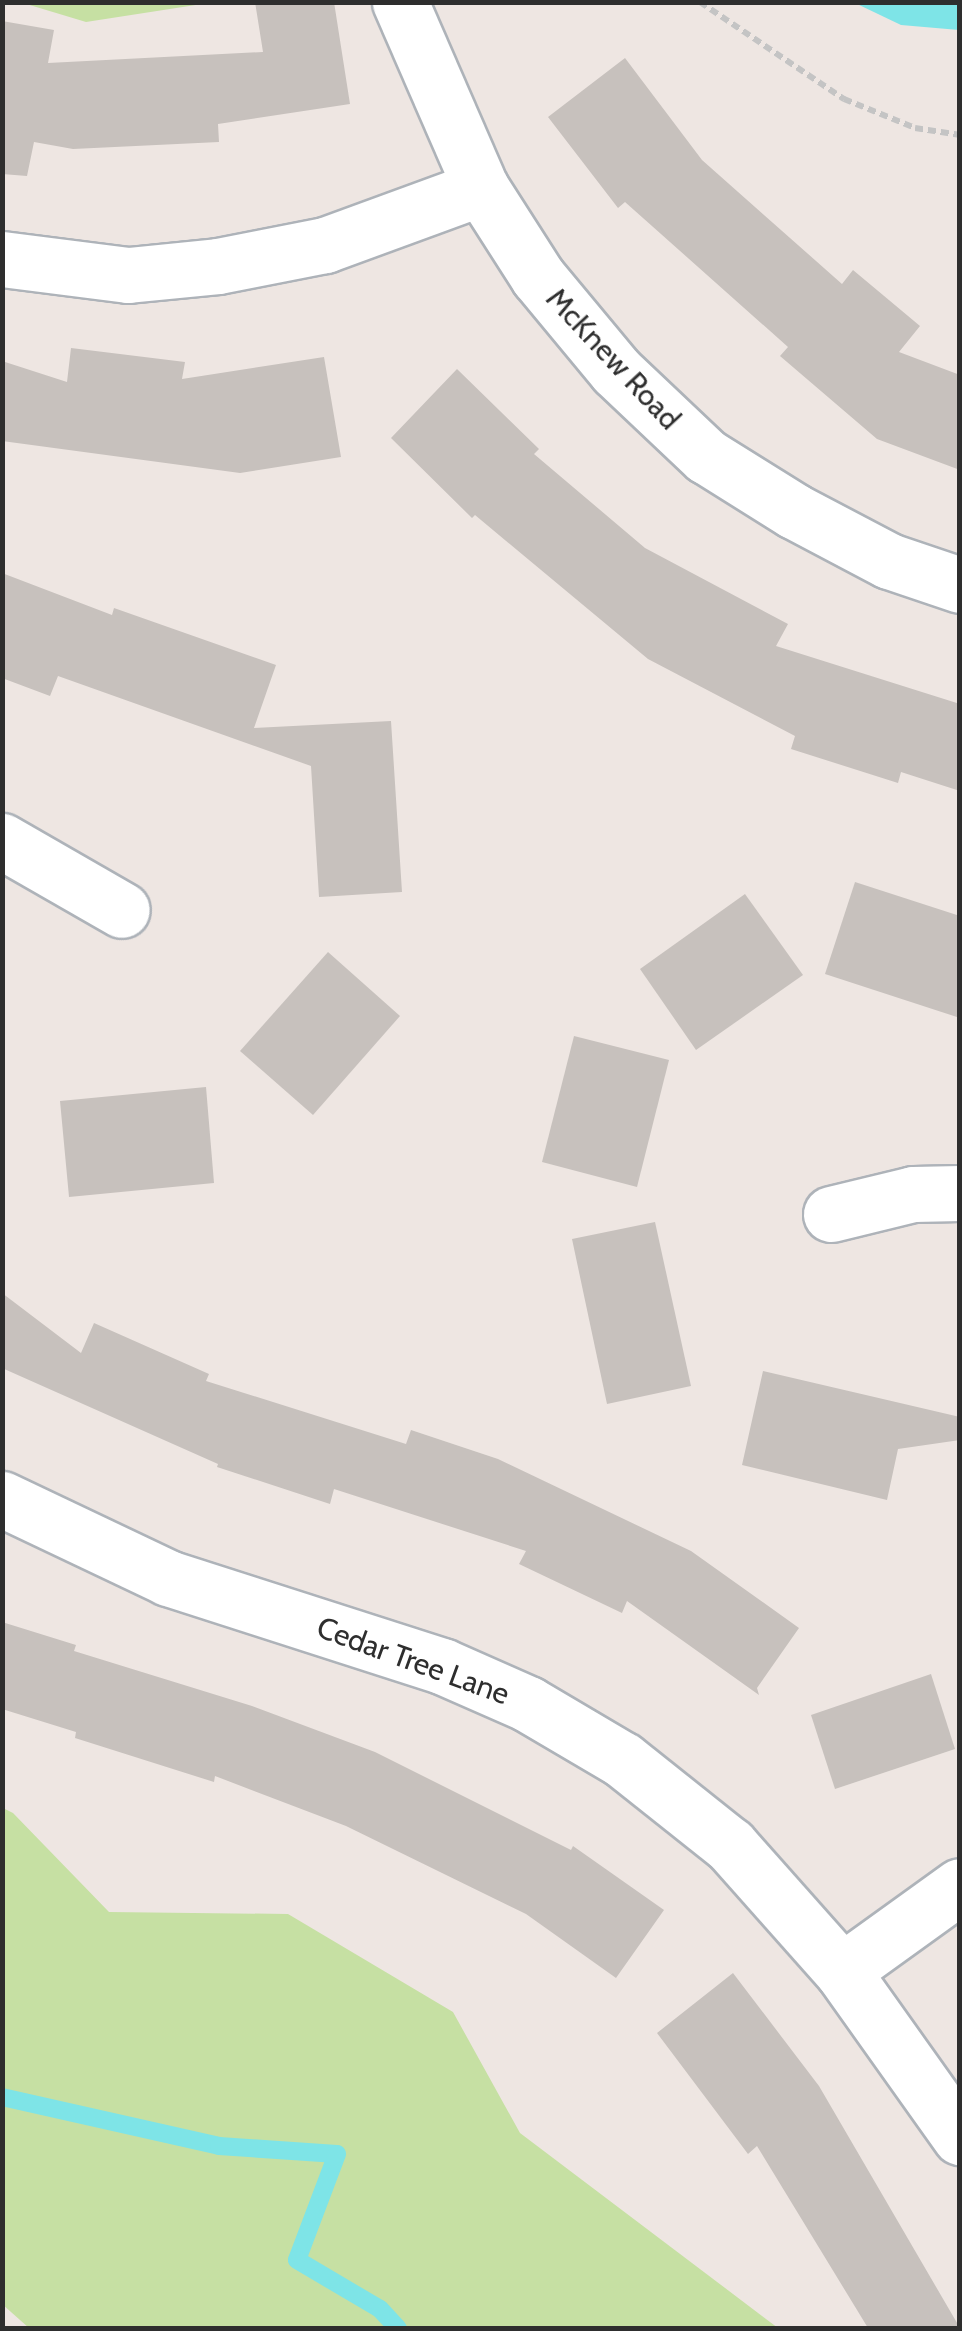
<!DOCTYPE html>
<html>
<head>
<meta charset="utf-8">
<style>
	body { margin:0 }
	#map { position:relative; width:962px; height:2331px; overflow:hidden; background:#eee6e2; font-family:Cabin,sans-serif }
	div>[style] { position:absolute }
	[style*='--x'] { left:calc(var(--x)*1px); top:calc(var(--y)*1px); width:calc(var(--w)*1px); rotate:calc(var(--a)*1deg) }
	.green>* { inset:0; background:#c6e0a3 }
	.water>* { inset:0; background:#7ee4e7 }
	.stream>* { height:18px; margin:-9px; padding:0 9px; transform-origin:9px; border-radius:9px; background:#7ee4e7 }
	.building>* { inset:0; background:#c7c1bd }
	.path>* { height:6px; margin-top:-3px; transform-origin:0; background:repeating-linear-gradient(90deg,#c4c4c4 0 8px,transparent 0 13px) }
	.roads { filter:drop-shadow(2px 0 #aeb3b9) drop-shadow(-2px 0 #aeb3b9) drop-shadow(0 2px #aeb3b9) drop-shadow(0 -2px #aeb3b9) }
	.minor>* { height:55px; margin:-27.5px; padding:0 27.5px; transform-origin:27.5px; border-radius:27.5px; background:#fff }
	span { translate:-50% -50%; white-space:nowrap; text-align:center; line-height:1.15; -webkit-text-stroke:8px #fff; paint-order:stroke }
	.street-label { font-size:30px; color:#2e2e2e }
	.frame { position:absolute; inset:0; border:5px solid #2e2e2e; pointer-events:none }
</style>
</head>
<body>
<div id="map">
	<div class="green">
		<div style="clip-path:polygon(215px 2px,86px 22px,23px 3px,23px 2px)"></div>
		<div style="clip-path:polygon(3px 1808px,13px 1813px,109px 1912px,288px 1914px,453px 2012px,520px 2133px,778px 2328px,29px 2328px,2px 2304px)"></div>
	</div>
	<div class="water">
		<div style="clip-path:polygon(855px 3px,959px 3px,959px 30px,901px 25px)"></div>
	</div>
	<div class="stream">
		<div style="--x:2;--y:2097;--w:222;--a:12.7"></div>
		<div style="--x:219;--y:2146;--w:118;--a:3.9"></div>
		<div style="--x:337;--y:2154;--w:113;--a:110.7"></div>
		<div style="--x:297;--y:2260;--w:96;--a:30.6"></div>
		<div style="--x:380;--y:2309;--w:26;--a:47"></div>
	</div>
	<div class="building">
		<div style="clip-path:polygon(255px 2px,334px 2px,350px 104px,218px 124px,219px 142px,73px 149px,34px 142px,27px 176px,2px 174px,2px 21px,54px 30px,48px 63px,263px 52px)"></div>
		<div style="clip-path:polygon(625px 58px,702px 160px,842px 284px,853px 270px,920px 326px,899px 352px,960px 375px,960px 470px,877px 439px,780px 356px,788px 347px,625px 202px,618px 208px,548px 117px)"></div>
		<div style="clip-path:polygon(71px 348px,185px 362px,182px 379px,324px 357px,341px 457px,240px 473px,2px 441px,2px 361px,67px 382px)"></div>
		<div style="clip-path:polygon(457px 369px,539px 449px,534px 454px,645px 548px,788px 624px,776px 646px,960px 704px,960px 791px,901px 772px,898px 783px,791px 749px,795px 736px,648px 659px,475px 515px,472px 518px,391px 438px)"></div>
		<div style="clip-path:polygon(2px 573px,112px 615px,114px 608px,276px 665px,254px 728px,391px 721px,402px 892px,319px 897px,311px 766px,58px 676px,50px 696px,2px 678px)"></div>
		<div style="clip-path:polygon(855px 882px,960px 916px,960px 1018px,825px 974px)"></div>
		<div style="clip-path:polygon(745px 894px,803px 975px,696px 1050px,640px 969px)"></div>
		<div style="clip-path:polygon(328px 952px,400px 1016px,313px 1115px,240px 1051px)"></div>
		<div style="clip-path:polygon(574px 1036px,669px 1060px,637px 1187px,542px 1162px)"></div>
		<div style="clip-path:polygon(206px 1087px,214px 1183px,69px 1197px,60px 1101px)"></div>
		<div style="clip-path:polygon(655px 1222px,691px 1386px,607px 1404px,572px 1239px)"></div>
		<div style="clip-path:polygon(2px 1293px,81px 1353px,94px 1323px,209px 1374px,206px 1381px,406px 1444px,411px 1430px,498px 1459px,691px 1551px,799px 1628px,757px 1688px,759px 1695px,627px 1601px,622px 1613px,519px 1564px,526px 1551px,334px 1489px,330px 1504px,217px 1467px,218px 1464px,2px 1368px)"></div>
		<div style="clip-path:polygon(763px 1371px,960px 1417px,960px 1440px,898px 1449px,887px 1500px,742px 1465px)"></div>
		<div style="clip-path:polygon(2px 1622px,76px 1645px,74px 1651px,252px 1706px,375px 1752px,571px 1850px,573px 1846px,664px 1910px,616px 1978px,526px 1914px,346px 1826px,215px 1776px,214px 1782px,75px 1738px,76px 1732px,2px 1709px)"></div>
		<div style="clip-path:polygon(931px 1674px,955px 1749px,835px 1789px,811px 1715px)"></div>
		<div style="clip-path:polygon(733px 1973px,819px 2086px,960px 2328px,868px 2328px,757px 2146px,748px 2154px,657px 2033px)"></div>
	</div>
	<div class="path">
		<div style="--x:700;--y:2;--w:174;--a:34"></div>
		<div style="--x:844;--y:99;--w:77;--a:22.2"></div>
		<div style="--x:915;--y:128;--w:46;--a:8.8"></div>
	</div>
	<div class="roads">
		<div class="minor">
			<div style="--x:400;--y:2;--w:203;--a:66.5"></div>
			<div style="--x:481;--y:188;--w:106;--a:57.4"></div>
			<div style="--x:538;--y:277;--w:122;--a:50.3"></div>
			<div style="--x:616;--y:371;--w:124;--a:43.4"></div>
			<div style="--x:706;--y:456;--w:104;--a:32"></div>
			<div style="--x:794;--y:511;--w:107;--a:27.8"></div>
			<div style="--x:889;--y:561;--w:75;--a:18.7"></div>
			<div style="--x:2;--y:259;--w:127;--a:7.2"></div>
			<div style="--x:128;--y:275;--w:90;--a:-5.7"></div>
			<div style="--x:218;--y:266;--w:109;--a:-11.1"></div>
			<div style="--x:325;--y:245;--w:166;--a:-20.1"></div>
			<div style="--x:2;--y:841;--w:138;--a:29.9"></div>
			<div style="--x:831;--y:1214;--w:84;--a:-13.7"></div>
			<div style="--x:913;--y:1194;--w:47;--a:-1.2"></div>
			<div style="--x:2;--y:1499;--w:184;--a:25.4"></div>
			<div style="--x:168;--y:1578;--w:288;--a:17.8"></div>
			<div style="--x:442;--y:1666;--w:94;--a:23.8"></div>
			<div style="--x:528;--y:1704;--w:110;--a:30.5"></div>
			<div style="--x:623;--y:1760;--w:137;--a:38.5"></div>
			<div style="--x:730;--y:1845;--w:169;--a:48.4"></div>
			<div style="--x:842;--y:1971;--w:204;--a:54.6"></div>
			<div style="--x:842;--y:1971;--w:145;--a:-35.8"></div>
		</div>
	</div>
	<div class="street-label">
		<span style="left:613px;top:359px;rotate:47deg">McKnew Road</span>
		<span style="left:413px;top:1661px;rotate:20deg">Cedar Tree Lane</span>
	</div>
	<div class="frame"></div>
</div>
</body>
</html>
